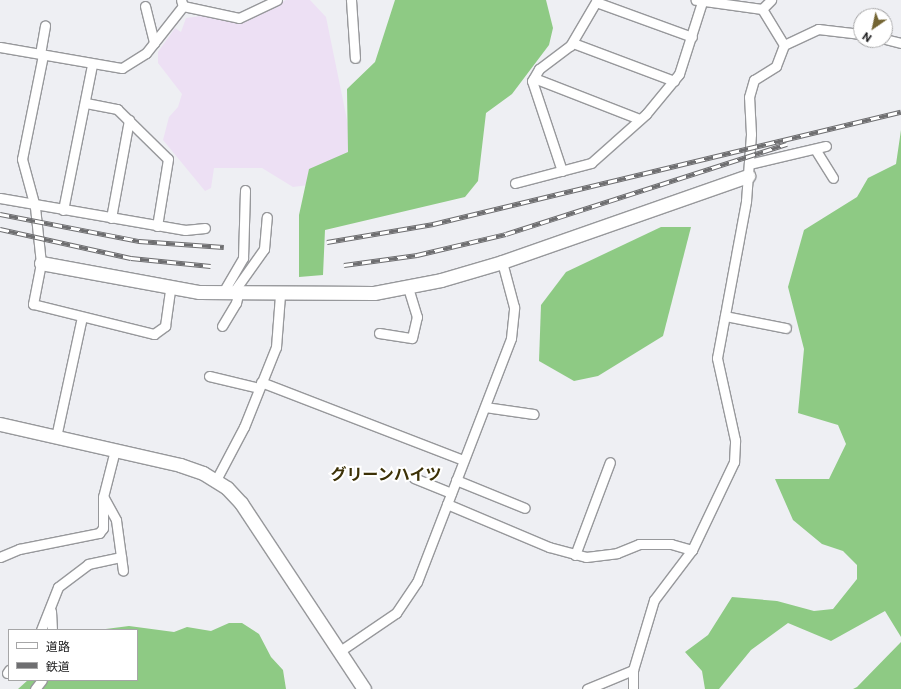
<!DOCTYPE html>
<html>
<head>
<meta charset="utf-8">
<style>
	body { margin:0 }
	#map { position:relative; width:901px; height:689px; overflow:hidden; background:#eeeff3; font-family:Commissioner,"Noto Sans JP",sans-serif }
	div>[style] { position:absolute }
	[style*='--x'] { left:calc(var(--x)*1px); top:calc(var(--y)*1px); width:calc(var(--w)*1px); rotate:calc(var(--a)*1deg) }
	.education>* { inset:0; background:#ede0f4 }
	.forest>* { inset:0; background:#8eca84 }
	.roads { filter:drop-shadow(1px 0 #97989b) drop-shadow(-1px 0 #97989b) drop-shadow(0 1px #97989b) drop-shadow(0 -1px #97989b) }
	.street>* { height:9px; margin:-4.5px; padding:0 4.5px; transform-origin:4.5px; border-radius:4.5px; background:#fff }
	.secondary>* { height:13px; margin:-6.5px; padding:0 6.5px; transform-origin:6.5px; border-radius:6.5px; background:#fff }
	.rail>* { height:4.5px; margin-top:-2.25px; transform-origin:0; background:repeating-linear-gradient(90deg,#fff 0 9px,#6e6e70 0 18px); box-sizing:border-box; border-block:1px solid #6e6e70 }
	span { translate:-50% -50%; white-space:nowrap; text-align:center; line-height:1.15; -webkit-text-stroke:4px #fff; paint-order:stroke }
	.neighbourhood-label { font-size:16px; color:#3c3106; font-weight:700 }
	.legend { position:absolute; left:8px; top:629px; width:130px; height:52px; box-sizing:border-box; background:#fff; border:1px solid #a6a6a7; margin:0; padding:5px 7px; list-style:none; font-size:12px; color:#212122 }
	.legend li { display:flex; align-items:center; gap:8px; height:20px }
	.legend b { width:20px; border:1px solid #a6a6a7 }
	.north { position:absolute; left:853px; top:8px; width:40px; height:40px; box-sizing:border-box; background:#fff; border:1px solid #a6a6a7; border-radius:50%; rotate:214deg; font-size:11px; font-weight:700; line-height:16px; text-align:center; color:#212122 }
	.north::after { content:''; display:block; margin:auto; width:14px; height:18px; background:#746533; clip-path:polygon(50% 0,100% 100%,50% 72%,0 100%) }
</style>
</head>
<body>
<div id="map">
	<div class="education">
		<div style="clip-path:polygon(286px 0,310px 0,326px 17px,355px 159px,348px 180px,293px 187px,262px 168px,214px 168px,211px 188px,205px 191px,163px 140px,169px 117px,178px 107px,182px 94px,158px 63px,158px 52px,175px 28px,181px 32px,186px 18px,209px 15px,246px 21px)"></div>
	</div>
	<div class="forest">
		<div style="clip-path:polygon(395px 0,546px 0,553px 28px,549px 45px,512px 94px,486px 113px,478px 181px,465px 197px,325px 230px,323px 275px,299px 277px,299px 215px,309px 169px,348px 152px,347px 89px,375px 62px)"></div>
		<div style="clip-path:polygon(901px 130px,901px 637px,885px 611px,831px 641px,788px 623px,751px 650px,719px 689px,705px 689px,702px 671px,685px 652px,708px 635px,732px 597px,777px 601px,814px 611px,833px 609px,857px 579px,857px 565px,843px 551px,822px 544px,793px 520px,775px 479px,829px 479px,846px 444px,838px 425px,798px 413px,804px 349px,788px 287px,804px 230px,857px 197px,868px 178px,896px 164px)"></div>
		<div style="clip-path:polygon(661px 227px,691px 227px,663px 336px,598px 376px,574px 381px,539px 361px,541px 305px,566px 272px)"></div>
		<div style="clip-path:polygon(229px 623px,242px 623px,259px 634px,271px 657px,283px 670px,286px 689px,18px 689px,28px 680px,137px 680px,137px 630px,98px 630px,129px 626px,174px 632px,187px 627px,211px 631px)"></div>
		<div style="clip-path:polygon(901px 642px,901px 689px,853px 689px,857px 687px)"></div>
	</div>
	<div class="roads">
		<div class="street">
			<div style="--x:351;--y:0;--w:58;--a:86.1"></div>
			<div style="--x:596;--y:2;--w:102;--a:20"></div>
			<div style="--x:145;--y:6;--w:38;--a:76"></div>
			<div style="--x:183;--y:6;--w:57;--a:12.1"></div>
			<div style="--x:239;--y:18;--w:42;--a:-25.3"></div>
			<div style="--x:762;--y:9;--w:13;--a:-45"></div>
			<div style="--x:885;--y:39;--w:16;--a:14"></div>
			<div style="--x:573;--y:43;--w:108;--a:20.6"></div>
			<div style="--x:784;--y:45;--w:38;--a:-25"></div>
			<div style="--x:818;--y:29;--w:43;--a:6.6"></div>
			<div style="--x:0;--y:47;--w:124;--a:9.8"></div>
			<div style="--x:122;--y:68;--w:28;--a:-32"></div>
			<div style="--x:146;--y:53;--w:60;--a:-51.8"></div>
			<div style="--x:183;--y:6;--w:6;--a:-108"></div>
			<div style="--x:40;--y:54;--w:29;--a:-80"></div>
			<div style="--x:43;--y:55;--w:106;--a:101.4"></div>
			<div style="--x:22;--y:159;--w:50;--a:74.8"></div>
			<div style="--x:35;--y:207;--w:56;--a:83.9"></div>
			<div style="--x:41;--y:263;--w:42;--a:101"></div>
			<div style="--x:33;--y:304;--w:125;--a:13.9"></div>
			<div style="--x:154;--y:334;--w:14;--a:-36"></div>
			<div style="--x:165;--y:326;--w:37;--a:-82"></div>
			<div style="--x:534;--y:78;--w:113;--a:21.3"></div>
			<div style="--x:86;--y:103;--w:32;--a:11"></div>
			<div style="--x:117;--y:109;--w:71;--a:44.4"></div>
			<div style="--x:168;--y:159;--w:68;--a:99.3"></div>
			<div style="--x:815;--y:149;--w:34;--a:58"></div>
			<div style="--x:749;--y:164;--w:79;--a:-13.2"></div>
			<div style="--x:562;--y:171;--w:95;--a:-108.4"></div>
			<div style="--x:532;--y:81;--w:14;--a:-60"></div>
			<div style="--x:539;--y:69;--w:39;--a:-37"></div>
			<div style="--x:570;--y:46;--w:53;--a:-59.6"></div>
			<div style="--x:515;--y:183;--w:79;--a:-14.7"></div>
			<div style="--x:591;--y:163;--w:74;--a:-41.7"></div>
			<div style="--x:646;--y:114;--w:52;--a:-50.5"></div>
			<div style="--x:679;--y:74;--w:76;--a:-72.3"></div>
			<div style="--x:0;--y:198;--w:188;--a:9.8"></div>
			<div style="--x:185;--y:230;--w:20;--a:-6"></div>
			<div style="--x:63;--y:210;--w:148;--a:-78.7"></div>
			<div style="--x:111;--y:218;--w:100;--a:-79.6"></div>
			<div style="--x:222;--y:294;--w:42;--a:-59.7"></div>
			<div style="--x:243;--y:258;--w:68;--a:-88.3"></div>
			<div style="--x:232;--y:294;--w:55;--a:-54.6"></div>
			<div style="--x:264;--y:249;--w:32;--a:-85"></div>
			<div style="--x:725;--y:316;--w:62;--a:11.1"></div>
			<div style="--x:222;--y:326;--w:27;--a:-59"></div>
			<div style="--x:236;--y:303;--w:9;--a:-77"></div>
			<div style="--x:379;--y:333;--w:33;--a:9"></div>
			<div style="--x:412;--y:338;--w:22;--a:-77"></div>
			<div style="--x:417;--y:317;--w:30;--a:-107"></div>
			<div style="--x:209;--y:376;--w:51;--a:13.5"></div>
			<div style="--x:261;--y:382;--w:217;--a:21.1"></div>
			<div style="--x:485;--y:407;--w:49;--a:8.3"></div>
			<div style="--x:56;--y:437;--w:123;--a:-77.8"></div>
			<div style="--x:414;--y:478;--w:40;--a:22"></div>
			<div style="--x:216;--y:480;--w:60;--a:-62.2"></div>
			<div style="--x:244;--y:427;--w:86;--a:-68.2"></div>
			<div style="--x:276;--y:347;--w:52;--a:-85.6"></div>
			<div style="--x:456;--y:480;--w:74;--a:22.1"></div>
			<div style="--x:104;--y:498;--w:25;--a:61"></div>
			<div style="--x:116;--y:520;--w:51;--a:82.2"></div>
			<div style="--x:447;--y:504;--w:111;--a:22.9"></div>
			<div style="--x:549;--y:547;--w:38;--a:15"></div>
			<div style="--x:586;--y:557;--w:31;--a:-7"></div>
			<div style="--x:617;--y:553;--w:24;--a:-22"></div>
			<div style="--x:639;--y:544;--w:32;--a:0"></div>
			<div style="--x:671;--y:544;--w:22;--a:16"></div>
			<div style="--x:575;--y:555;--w:99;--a:-69.4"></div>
			<div style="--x:0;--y:557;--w:21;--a:-23"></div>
			<div style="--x:19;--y:549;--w:82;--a:-11.3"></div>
			<div style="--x:99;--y:533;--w:6;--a:-51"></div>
			<div style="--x:103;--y:528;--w:31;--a:-90"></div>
			<div style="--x:103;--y:497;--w:49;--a:-75.7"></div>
			<div style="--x:51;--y:611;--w:19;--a:87"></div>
			<div style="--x:41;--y:630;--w:46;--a:-68.4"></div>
			<div style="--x:58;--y:587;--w:38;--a:-37"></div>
			<div style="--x:88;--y:564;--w:34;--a:-12"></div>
			<div style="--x:340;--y:651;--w:68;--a:-34.2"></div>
			<div style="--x:396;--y:613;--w:37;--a:-56"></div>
			<div style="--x:417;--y:582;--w:261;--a:-68.9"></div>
			<div style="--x:511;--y:338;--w:31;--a:-84"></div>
			<div style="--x:514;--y:307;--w:47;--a:-104.9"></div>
			<div style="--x:7;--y:673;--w:4;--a:-56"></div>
			<div style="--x:35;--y:689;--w:11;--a:-52"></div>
			<div style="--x:587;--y:689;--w:50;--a:-22.4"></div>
			<div style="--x:633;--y:689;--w:19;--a:-90"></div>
			<div style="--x:633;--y:670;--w:73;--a:-73.3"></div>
			<div style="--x:654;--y:600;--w:63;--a:-52.8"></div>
			<div style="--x:692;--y:550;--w:98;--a:-64.5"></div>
			<div style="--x:734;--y:462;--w:22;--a:-87"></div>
			<div style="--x:735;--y:440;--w:84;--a:-102.4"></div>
			<div style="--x:717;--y:358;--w:160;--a:-79.5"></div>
			<div style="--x:746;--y:201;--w:67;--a:-85.7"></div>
			<div style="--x:751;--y:134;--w:37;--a:-93"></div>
			<div style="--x:749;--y:97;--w:18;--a:-74"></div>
			<div style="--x:754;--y:80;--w:26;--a:-32"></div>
			<div style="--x:776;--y:66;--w:22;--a:-69"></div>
			<div style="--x:784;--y:45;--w:42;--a:-121.4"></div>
			<div style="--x:762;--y:9;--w:67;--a:-172.2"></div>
		</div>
		<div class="secondary">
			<div style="--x:41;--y:263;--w:161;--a:10.4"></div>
			<div style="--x:199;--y:292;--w:175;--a:0.3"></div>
			<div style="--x:374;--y:293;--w:68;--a:-11"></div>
			<div style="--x:441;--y:280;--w:64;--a:-16.4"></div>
			<div style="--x:502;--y:262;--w:261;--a:-19.3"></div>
			<div style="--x:0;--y:424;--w:185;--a:12.8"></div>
			<div style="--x:180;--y:465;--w:24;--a:19"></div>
			<div style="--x:203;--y:473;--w:28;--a:32"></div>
			<div style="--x:227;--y:488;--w:21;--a:47"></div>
			<div style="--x:241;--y:503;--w:223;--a:56.5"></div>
		</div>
	</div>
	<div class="rail">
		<div style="--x:0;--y:214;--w:142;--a:11"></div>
		<div style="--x:139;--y:241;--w:85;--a:4"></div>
		<div style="--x:0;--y:229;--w:134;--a:12.5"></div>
		<div style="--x:131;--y:258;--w:80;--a:5.7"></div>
		<div style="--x:327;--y:242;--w:108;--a:-9.6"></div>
		<div style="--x:433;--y:224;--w:481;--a:-13.5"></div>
		<div style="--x:344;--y:265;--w:74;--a:-7.8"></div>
		<div style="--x:417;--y:255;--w:91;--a:-13.3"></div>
		<div style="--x:506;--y:234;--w:295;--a:-17.8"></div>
	</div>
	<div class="neighbourhood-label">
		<span style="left:386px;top:474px">グリーンハイツ</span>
	</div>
	<ul class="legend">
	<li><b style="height:5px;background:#fff"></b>道路</li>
	<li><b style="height:5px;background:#6e6e70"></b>鉄道</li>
	</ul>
	<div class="north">N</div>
</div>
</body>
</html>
